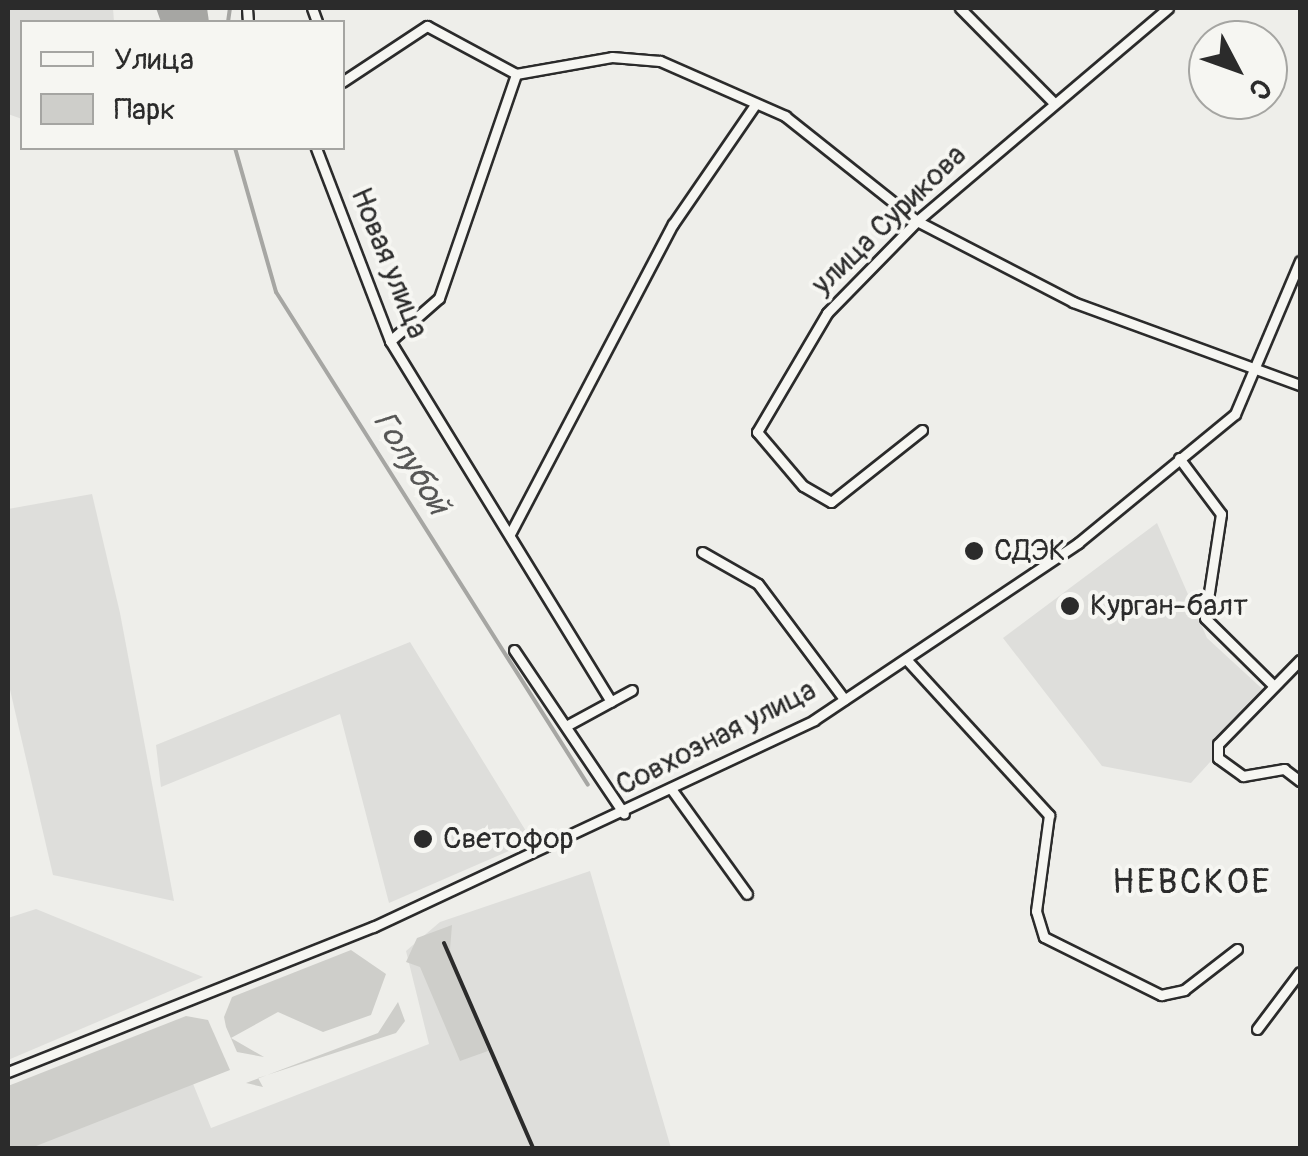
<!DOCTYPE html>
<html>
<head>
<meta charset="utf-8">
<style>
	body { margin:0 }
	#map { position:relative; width:1308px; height:1156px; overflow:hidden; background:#eeeeea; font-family:Pangolin,sans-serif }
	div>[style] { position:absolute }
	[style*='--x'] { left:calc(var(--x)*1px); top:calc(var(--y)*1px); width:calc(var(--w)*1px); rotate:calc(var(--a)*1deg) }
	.built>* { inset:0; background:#dededb }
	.green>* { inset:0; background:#cececa }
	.water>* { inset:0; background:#a6a6a3 }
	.stream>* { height:4px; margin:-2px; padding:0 2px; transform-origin:2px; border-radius:2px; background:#a6a6a3 }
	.roads { filter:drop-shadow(2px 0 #2b2b2b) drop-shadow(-2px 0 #2b2b2b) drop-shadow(0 2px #2b2b2b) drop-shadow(0 -2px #2b2b2b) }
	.minor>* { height:9px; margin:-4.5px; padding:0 4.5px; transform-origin:4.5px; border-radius:4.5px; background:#f6f6f2 }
	.rail>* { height:4px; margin:-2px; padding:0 2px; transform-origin:2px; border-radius:2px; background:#2b2b2b }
	.dots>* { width:28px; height:28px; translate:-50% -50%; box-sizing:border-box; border:5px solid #f6f6f2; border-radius:50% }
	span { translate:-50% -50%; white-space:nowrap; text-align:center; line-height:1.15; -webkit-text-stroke:8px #f6f6f2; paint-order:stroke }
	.street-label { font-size:30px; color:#2b2b2b }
	.poi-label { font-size:30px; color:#2b2b2b }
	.left { translate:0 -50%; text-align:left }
	.water-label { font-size:32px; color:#565655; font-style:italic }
	.quarter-label { font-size:35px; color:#2b2b2b; letter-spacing:2.5px }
	.frame { position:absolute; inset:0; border:10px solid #2b2b2b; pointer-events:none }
	.legend { position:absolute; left:20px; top:20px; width:325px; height:130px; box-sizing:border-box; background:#f6f6f2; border:2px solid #a5a5a2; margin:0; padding:12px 18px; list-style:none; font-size:30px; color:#2b2b2b }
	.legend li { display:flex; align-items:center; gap:20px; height:50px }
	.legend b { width:50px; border:2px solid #a5a5a2 }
	.north { position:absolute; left:1188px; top:20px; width:100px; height:100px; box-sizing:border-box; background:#f6f6f2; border:2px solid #a5a5a2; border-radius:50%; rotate:131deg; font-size:28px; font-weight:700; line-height:40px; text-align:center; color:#2b2b2b }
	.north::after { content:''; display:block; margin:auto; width:35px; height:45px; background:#2b2b2b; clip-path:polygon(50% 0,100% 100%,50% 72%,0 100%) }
</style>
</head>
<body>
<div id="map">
	<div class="built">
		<div style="clip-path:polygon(8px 8px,113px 8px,114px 22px,22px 22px,22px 119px,8px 114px)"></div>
		<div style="clip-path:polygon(92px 494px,120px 613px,174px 901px,53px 875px,8px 681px,8px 509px)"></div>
		<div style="clip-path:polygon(1157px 523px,1207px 638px,1270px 696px,1191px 783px,1102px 766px,1003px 638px)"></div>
		<div style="clip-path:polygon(410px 642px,532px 841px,389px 903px,340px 714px,161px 787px,156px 745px)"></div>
		<div style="clip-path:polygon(590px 871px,671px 1148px,8px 1148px,174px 1037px,211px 1128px,429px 1044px,406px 951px,440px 922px)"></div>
		<div style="clip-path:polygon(36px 909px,203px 977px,8px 1060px,8px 918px)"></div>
	</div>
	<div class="green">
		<div style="clip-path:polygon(452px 925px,450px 950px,488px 1051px,460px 1061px,420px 967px,406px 962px,417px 938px)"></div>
		<div style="clip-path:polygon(351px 950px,386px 974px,371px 1015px,323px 1032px,278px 1012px,231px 1038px,264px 1057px,237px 1052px,226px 1027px,224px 1017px,232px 997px)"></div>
		<div style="clip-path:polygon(398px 1002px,405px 1021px,396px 1033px,258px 1078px,263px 1087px,246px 1083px,378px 1033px)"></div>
		<div style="clip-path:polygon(186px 1016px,208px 1020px,230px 1070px,31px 1148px,8px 1148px,8px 1086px)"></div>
	</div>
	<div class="water">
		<div style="clip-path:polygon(156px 8px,207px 8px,209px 22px,161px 22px)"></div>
	</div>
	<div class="stream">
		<div style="--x:228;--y:22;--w:14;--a:-82"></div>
		<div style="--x:235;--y:148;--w:150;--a:74.1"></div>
		<div style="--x:276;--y:292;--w:583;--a:57.67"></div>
	</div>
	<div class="roads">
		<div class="minor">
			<div style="--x:247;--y:8;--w:14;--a:86"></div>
			<div style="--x:312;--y:8;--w:15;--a:70"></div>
			<div style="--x:960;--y:8;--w:132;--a:45.3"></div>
			<div style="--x:342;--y:82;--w:102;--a:-33.4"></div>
			<div style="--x:427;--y:26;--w:101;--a:28.3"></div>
			<div style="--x:516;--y:74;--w:97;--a:-10"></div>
			<div style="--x:612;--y:57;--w:48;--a:4.8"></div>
			<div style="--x:660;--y:61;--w:137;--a:23.7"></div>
			<div style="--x:785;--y:116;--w:169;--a:38.5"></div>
			<div style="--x:917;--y:221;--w:176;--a:27.4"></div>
			<div style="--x:1073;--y:302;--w:242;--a:20.1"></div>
			<div style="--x:316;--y:148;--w:207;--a:69"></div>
			<div style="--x:390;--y:341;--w:423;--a:58.5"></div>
			<div style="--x:390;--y:341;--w:65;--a:-41.3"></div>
			<div style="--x:439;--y:298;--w:237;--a:-71"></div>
			<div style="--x:922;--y:430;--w:116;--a:141.6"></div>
			<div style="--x:831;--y:502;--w:32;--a:-150"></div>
			<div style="--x:803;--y:486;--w:71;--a:-130.4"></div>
			<div style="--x:757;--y:432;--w:138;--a:-59.5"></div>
			<div style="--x:827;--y:313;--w:129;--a:-45.6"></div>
			<div style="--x:917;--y:221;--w:329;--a:-40.3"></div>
			<div style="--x:1179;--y:458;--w:70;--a:53.1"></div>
			<div style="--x:1221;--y:514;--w:105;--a:98.7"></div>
			<div style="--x:1205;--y:618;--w:95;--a:44.6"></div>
			<div style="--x:510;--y:534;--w:350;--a:-62.3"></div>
			<div style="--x:673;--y:224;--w:143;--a:-55.5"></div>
			<div style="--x:702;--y:552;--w:64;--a:29.7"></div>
			<div style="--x:758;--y:584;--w:144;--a:53.2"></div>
			<div style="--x:514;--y:650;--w:197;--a:56.1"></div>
			<div style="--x:906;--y:659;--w:212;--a:47.5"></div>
			<div style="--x:1049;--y:815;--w:97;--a:97.7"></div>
			<div style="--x:1036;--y:911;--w:27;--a:73"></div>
			<div style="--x:1044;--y:937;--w:131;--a:26.4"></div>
			<div style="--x:1161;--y:995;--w:24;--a:-12"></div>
			<div style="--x:1184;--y:990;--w:67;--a:-37.7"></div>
			<div style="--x:1300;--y:660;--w:117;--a:134.3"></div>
			<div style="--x:1218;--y:744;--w:14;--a:90"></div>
			<div style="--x:1218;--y:758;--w:31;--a:36"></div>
			<div style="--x:1243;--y:776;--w:42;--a:-9.7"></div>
			<div style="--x:1284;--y:769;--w:20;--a:37"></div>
			<div style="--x:566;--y:726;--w:75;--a:-28.6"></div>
			<div style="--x:672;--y:790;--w:128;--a:54.2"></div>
			<div style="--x:1257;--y:1029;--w:71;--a:-53"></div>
			<div style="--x:8;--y:1072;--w:393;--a:-21.7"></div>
			<div style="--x:373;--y:927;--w:487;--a:-25.1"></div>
			<div style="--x:814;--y:720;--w:318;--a:-33.8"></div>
			<div style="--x:1078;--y:543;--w:203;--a:-39.4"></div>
			<div style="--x:1235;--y:414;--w:166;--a:-67"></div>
		</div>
	</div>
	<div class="rail">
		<div style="--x:444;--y:943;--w:223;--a:66.5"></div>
	</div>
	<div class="dots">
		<div style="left:974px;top:551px;background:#2b2b2b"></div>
		<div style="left:1070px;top:606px;background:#2b2b2b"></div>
		<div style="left:423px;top:839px;background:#2b2b2b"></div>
	</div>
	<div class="street-label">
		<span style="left:889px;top:220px;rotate:-44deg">улица Сурикова</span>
		<span style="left:389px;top:263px;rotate:68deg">Новая улица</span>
		<span style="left:716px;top:738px;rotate:-27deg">Совхозная улица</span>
	</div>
	<div class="poi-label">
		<span class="left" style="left:994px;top:551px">СДЭК</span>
		<span class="left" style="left:1090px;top:606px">Курган-балт</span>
		<span class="left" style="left:443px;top:839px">Светофор</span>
	</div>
	<div class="water-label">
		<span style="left:411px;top:463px;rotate:58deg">Голубой</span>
	</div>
	<div class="quarter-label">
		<span style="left:1192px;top:882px">НЕВСКОЕ</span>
	</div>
	<div class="frame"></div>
	<ul class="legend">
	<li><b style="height:12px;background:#f6f6f2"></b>Улица</li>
	<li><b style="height:28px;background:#cececa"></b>Парк</li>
	</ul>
	<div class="north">С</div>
</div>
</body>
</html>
